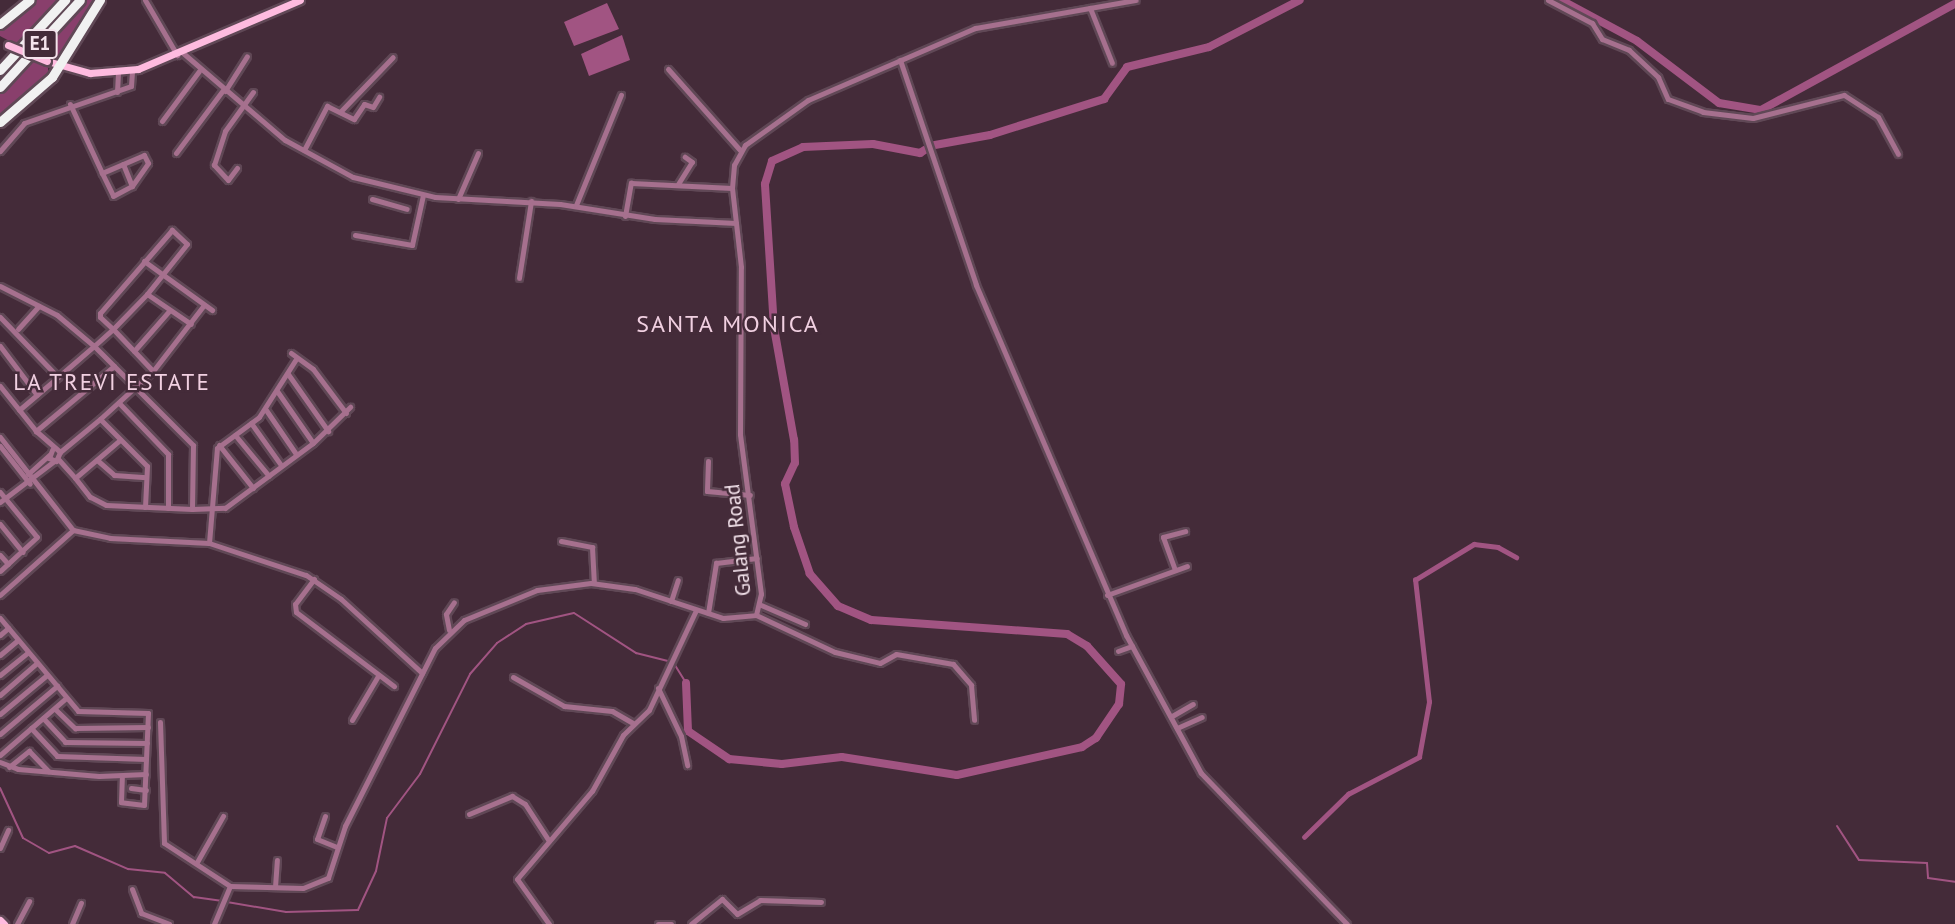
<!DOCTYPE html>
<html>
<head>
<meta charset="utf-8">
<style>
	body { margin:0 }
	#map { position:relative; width:1955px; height:924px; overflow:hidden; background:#442b39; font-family:"PT Sans",sans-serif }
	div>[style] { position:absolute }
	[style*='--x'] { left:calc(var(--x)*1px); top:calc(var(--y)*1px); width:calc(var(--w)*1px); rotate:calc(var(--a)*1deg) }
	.forest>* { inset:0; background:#893f6c }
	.water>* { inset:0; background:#a15482 }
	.stream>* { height:2px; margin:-1px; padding:0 1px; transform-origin:1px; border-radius:1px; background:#a15482 }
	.canal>* { height:4.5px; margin:-2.25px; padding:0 2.25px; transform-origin:2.25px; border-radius:2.25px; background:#a15482 }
	.river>* { height:8px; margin:-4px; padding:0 4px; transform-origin:4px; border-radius:4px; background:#a15482 }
	.roads { filter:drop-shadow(2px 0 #604856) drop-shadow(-2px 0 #604856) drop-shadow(0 2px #604856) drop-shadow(0 -2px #604856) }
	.minor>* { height:5px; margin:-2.5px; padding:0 2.5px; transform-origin:2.5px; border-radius:2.5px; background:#a6708e }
	.major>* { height:7px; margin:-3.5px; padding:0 3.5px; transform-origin:3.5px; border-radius:3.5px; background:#febbdf }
	.highway>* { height:9px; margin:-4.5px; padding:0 4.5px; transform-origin:4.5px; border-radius:4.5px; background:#f1f1f1 }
	.bridges { filter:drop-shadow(2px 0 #604856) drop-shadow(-2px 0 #604856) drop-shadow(0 2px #604856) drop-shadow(0 -2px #604856) }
	.major-bridge>* { height:7px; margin:-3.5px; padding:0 3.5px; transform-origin:3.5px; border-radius:3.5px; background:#febbdf }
	span { translate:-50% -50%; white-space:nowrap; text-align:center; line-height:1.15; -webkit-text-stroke:5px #442b39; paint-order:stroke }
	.shield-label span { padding:2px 5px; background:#442b39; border:2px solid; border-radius:5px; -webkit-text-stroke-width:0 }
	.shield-label { font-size:19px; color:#f4e3ec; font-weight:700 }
	.street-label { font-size:21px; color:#f4e3ec }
	.neighbourhood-label { font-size:23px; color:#f1d0e1; letter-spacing:2px }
	.quarter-label { font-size:24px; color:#f1d0e1; letter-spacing:2px }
</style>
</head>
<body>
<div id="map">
	<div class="forest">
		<div style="clip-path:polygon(37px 0,59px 0,17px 45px,0 36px,0 28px)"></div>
		<div style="clip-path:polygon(87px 0,96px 0,60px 57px,38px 54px)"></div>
		<div style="clip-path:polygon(33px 59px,48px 66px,48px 75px,0 116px,0 94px)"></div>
	</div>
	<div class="water">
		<div style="clip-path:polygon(607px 3px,619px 29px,574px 46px,564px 22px)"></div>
		<div style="clip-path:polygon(622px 35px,630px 60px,589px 76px,581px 54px)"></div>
	</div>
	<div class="stream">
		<div style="--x:0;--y:788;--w:55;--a:65.3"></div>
		<div style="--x:23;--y:838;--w:30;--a:30"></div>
		<div style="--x:49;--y:853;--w:27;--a:-15"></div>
		<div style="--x:75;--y:846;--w:58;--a:23.5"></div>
		<div style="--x:128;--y:869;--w:37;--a:6"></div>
		<div style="--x:165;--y:873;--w:38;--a:40"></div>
		<div style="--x:194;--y:897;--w:27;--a:8"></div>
		<div style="--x:1837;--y:826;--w:40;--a:57.1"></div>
		<div style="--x:1859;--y:860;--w:68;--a:2.5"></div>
		<div style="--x:1927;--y:863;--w:15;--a:86"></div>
		<div style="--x:1928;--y:878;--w:27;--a:8"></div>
		<div style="--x:227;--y:902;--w:60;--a:9.6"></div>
		<div style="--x:286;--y:912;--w:72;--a:-1.6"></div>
		<div style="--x:358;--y:910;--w:43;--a:-65.2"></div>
		<div style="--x:376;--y:871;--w:54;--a:-78.3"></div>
		<div style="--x:387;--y:818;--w:55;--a:-53.1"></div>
		<div style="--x:420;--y:774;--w:112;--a:-63.4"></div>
		<div style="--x:470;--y:674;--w:41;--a:-48.9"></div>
		<div style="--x:497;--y:643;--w:35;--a:-33"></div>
		<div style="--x:526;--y:624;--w:49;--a:-12.9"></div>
		<div style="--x:574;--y:613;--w:74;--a:32.8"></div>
		<div style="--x:636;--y:653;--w:38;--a:14"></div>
		<div style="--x:673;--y:662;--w:25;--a:58"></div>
	</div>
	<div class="canal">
		<div style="--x:1304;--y:837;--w:62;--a:-44.3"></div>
		<div style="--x:1348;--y:794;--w:80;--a:-27.5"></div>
		<div style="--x:1419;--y:757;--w:56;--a:-79.7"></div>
		<div style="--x:1429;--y:702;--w:123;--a:-96.5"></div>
		<div style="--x:1415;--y:580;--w:69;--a:-31.4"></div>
		<div style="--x:1474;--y:544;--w:24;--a:7"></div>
		<div style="--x:1498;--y:547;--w:21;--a:29"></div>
	</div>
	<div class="river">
		<div style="--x:1561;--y:0;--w:86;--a:28.3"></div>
		<div style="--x:1637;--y:41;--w:103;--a:37.1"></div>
		<div style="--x:1719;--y:103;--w:43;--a:9.5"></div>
		<div style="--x:1761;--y:110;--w:221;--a:-28.7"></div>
		<div style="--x:935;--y:145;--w:56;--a:-10.3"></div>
		<div style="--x:990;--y:135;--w:120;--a:-17.5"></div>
		<div style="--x:1104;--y:99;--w:39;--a:-54"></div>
		<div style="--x:1127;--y:67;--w:84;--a:-13.7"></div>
		<div style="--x:1209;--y:47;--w:102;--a:-27.3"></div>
		<div style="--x:686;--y:683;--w:48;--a:87.6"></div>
		<div style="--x:688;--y:731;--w:50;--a:34.3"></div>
		<div style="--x:729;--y:759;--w:53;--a:5.4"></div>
		<div style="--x:782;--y:764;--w:60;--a:-6.7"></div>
		<div style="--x:842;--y:757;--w:116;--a:8.9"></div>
		<div style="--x:957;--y:775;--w:128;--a:-12.6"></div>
		<div style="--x:1082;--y:747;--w:17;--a:-33"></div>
		<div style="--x:1096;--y:738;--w:41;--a:-55.9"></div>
		<div style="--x:1119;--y:704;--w:20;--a:-84"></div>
		<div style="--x:1121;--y:684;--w:51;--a:-131.8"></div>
		<div style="--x:1087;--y:646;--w:23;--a:-149"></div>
		<div style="--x:1067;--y:634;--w:196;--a:-175.9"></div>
		<div style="--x:871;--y:620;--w:36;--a:-157"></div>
		<div style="--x:838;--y:606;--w:43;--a:-131.2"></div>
		<div style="--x:810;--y:574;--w:50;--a:-108.8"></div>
		<div style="--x:794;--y:527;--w:44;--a:-101.8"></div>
		<div style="--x:785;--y:484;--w:23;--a:-65"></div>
		<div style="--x:795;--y:463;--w:23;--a:-92"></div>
		<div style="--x:794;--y:440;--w:114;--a:-100.1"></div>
		<div style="--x:774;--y:328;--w:144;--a:-93.6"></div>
		<div style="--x:765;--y:184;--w:24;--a:-73"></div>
		<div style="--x:772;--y:161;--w:34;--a:-24"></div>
		<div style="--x:803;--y:147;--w:70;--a:-2.5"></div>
		<div style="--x:873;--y:144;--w:48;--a:10.8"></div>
		<div style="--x:920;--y:153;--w:9;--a:-32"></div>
	</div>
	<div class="roads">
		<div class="minor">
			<div style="--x:145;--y:0;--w:64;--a:59.8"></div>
			<div style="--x:1548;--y:0;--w:50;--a:27.6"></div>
			<div style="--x:1592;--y:23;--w:19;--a:58"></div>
			<div style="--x:1602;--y:39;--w:29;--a:22"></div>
			<div style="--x:1629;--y:50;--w:40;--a:43"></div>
			<div style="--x:1658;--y:77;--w:24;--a:66"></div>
			<div style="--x:1668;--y:99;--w:37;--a:20"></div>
			<div style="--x:1703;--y:112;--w:50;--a:6.8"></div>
			<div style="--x:1753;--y:118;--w:94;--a:-14.2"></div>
			<div style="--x:1844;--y:95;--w:40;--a:32.9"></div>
			<div style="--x:1878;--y:117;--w:42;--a:61.6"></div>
			<div style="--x:1090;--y:8;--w:59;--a:68.2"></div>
			<div style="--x:183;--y:53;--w:134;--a:40.5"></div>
			<div style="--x:285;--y:140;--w:77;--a:28.6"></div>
			<div style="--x:353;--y:177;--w:84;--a:13.7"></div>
			<div style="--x:435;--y:197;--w:125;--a:3.2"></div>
			<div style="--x:560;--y:204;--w:96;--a:9"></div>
			<div style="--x:655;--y:219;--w:81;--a:2.8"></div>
			<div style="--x:900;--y:60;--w:237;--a:71.3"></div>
			<div style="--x:976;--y:285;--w:381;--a:66.8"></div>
			<div style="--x:1126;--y:635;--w:157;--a:61.5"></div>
			<div style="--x:1201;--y:773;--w:210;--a:46"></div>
			<div style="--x:668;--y:69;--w:108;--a:48.4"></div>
			<div style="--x:225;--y:91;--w:41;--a:-57.8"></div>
			<div style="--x:117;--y:92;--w:20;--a:-87"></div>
			<div style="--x:70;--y:104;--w:76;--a:65.1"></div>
			<div style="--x:102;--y:173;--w:25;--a:64"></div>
			<div style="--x:113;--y:196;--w:21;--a:-28"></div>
			<div style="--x:132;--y:186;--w:28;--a:-55"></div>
			<div style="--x:148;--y:163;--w:9;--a:-117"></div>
			<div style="--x:144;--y:155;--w:46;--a:156.8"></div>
			<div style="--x:340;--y:112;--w:76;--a:-46.1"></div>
			<div style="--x:162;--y:121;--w:62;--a:-53.5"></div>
			<div style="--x:304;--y:150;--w:50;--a:-62.4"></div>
			<div style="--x:327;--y:106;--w:30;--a:26"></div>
			<div style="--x:354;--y:119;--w:18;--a:-56"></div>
			<div style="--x:364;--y:104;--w:9;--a:18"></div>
			<div style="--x:373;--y:107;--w:12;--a:-59"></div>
			<div style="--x:0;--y:151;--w:37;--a:-49"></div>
			<div style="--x:24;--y:123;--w:113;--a:-19.1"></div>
			<div style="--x:131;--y:86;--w:16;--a:-86"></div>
			<div style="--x:176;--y:153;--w:79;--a:-53.3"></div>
			<div style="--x:123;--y:164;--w:24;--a:68"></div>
			<div style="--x:237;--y:168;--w:15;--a:127"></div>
			<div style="--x:228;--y:180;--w:21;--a:-133"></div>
			<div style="--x:214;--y:165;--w:36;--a:-72"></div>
			<div style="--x:225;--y:131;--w:48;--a:-54.3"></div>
			<div style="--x:678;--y:184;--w:26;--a:-58"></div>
			<div style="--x:692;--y:162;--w:9;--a:-144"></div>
			<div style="--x:372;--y:199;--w:36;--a:16"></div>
			<div style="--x:458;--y:199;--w:50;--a:-66.5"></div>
			<div style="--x:576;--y:205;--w:119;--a:-67.8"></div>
			<div style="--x:625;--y:216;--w:34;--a:-80"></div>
			<div style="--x:631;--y:183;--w:101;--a:2.8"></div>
			<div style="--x:355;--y:235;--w:58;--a:10"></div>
			<div style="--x:412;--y:245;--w:51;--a:-77.6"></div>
			<div style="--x:144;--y:261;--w:84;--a:35.8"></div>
			<div style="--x:519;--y:278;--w:78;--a:-81.1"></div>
			<div style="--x:0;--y:286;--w:64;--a:27"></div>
			<div style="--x:57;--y:315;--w:48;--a:40"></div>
			<div style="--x:94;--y:346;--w:25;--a:-42"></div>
			<div style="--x:113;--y:329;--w:49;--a:-45.8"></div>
			<div style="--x:147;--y:294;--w:64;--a:-51.3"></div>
			<div style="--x:187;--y:244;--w:21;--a:-137"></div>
			<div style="--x:172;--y:230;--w:110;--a:130.9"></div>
			<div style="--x:100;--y:313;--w:4;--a:90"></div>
			<div style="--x:100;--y:317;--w:18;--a:43"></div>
			<div style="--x:113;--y:329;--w:58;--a:46.4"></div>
			<div style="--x:147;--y:294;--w:53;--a:34.3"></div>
			<div style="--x:0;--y:317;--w:83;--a:46"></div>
			<div style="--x:58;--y:377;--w:48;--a:-40.7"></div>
			<div style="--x:94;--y:346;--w:28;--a:45"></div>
			<div style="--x:114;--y:366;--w:102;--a:140.2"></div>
			<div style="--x:36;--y:431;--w:32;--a:41"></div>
			<div style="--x:60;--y:452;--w:10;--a:114"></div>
			<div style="--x:56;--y:461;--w:8;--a:-157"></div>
			<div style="--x:49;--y:458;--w:9;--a:-69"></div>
			<div style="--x:18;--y:329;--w:31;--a:-48"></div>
			<div style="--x:0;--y:346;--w:61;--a:52.9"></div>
			<div style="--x:134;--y:351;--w:53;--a:-48.8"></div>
			<div style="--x:291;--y:353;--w:27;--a:36"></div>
			<div style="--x:313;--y:369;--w:55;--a:53.1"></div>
			<div style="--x:114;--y:366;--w:112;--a:45"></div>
			<div style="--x:193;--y:445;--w:64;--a:90.9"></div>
			<div style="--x:192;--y:509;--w:86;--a:-177.3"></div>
			<div style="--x:106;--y:505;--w:18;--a:-153"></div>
			<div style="--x:90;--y:497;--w:24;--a:-128"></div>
			<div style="--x:75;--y:478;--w:59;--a:-40.2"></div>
			<div style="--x:288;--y:374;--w:70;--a:54.9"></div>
			<div style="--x:0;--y:386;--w:58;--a:51.3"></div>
			<div style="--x:277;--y:391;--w:63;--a:55.3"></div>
			<div style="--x:119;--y:403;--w:71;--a:46.1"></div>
			<div style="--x:168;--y:454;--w:54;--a:90"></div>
			<div style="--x:19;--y:410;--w:51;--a:-40.2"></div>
			<div style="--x:266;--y:410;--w:53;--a:55.7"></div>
			<div style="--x:251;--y:423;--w:52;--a:54.5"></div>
			<div style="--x:235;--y:435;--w:53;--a:50.3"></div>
			<div style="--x:0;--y:437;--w:118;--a:51.9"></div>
			<div style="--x:73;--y:530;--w:38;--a:12"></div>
			<div style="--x:110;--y:538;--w:99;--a:2.9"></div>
			<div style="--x:209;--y:543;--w:102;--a:18.3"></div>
			<div style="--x:306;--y:575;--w:42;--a:34.4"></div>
			<div style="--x:341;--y:599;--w:110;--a:42.4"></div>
			<div style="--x:219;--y:445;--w:55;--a:51.7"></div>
			<div style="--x:0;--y:446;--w:48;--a:51.7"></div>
			<div style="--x:60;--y:452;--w:52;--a:-39.5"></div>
			<div style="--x:59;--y:460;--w:24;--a:48"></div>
			<div style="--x:97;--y:460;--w:23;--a:41"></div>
			<div style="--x:114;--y:475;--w:32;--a:4"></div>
			<div style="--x:708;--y:461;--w:30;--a:92"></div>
			<div style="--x:707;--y:491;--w:43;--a:5.3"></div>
			<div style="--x:28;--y:474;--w:28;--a:-42"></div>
			<div style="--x:0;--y:492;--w:58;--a:50.6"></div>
			<div style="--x:37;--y:537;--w:50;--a:137.4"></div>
			<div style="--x:0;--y:502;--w:68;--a:-37.2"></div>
			<div style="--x:145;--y:507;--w:41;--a:-87.2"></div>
			<div style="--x:147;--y:466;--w:66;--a:-135"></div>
			<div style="--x:100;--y:419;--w:72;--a:-42.2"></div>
			<div style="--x:153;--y:371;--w:83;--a:-52.3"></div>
			<div style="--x:192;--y:509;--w:33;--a:-2"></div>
			<div style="--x:225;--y:508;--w:109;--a:-36.5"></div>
			<div style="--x:313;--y:443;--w:52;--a:-44.2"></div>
			<div style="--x:0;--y:524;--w:36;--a:51"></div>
			<div style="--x:561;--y:541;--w:32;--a:11"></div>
			<div style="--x:592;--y:547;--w:36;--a:87"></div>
			<div style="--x:209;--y:543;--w:95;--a:-85.2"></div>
			<div style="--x:217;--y:448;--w:52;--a:-36.4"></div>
			<div style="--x:259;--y:417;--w:69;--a:-57.5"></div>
			<div style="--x:0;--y:555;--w:12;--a:48"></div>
			<div style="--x:1175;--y:570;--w:35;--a:-110"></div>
			<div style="--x:1163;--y:537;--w:23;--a:-15"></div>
			<div style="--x:314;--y:579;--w:31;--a:127"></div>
			<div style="--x:295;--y:604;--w:8;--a:83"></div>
			<div style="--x:296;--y:612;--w:123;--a:37.1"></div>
			<div style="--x:0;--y:595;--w:98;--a:-41.7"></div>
			<div style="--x:1107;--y:595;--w:85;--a:-19.9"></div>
			<div style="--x:671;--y:601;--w:22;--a:-72"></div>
			<div style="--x:761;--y:605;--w:48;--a:23.4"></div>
			<div style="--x:708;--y:613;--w:51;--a:-80.9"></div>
			<div style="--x:716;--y:563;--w:41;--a:-7"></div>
			<div style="--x:756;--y:615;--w:87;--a:25.1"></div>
			<div style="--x:835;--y:652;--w:46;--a:13.7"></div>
			<div style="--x:880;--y:663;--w:18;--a:-29"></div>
			<div style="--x:896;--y:654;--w:58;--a:10"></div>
			<div style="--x:953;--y:664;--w:28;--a:49"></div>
			<div style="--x:971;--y:685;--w:35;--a:85"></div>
			<div style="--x:0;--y:618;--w:121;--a:50"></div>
			<div style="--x:78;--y:711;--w:70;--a:1.6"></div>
			<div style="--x:148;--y:713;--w:92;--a:92.5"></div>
			<div style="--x:144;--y:805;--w:23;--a:-173"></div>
			<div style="--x:121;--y:802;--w:25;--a:-88"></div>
			<div style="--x:449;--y:630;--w:16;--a:-101"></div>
			<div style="--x:446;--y:614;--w:14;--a:-56"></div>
			<div style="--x:0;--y:635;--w:11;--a:-41"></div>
			<div style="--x:1118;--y:651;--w:15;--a:-20"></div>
			<div style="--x:0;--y:655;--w:23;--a:-40"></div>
			<div style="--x:0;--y:675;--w:36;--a:-39"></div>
			<div style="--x:513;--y:677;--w:59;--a:29.6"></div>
			<div style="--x:564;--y:706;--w:48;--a:5.9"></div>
			<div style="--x:612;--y:711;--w:24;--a:30"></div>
			<div style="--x:658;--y:688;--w:53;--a:64.4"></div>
			<div style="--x:681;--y:736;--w:30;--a:78"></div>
			<div style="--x:0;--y:695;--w:49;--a:-40.9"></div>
			<div style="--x:55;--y:709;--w:28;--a:44"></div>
			<div style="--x:75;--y:728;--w:73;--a:-0.8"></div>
			<div style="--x:0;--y:714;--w:61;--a:-39.7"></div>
			<div style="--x:1172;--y:716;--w:24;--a:-30"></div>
			<div style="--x:43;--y:718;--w:33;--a:47"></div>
			<div style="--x:65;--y:742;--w:82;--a:0.7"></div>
			<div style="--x:352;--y:720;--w:51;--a:-59.4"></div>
			<div style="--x:160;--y:722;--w:121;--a:88.1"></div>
			<div style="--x:164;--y:843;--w:79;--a:33.1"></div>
			<div style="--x:31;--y:728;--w:38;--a:47"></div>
			<div style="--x:57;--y:756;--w:89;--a:1.9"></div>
			<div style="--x:1177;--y:728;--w:27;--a:-24"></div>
			<div style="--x:0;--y:734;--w:75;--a:-40.1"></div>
			<div style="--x:0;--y:755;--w:87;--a:-40.8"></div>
			<div style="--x:0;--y:762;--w:19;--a:21"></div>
			<div style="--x:18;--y:769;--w:81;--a:4.9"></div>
			<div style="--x:99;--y:776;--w:47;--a:-2.4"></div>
			<div style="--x:9;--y:767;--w:26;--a:-39"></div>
			<div style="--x:29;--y:751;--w:28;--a:46"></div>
			<div style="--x:131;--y:788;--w:15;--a:8"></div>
			<div style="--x:469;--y:814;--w:47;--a:-22.7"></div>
			<div style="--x:512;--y:796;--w:15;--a:32"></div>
			<div style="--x:525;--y:804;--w:44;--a:57"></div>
			<div style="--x:325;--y:816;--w:24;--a:109"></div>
			<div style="--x:317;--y:839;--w:22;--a:22"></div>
			<div style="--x:0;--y:848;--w:20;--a:-66"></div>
			<div style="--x:197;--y:862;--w:53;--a:-60.5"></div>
			<div style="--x:275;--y:887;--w:27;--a:-86"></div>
			<div style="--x:132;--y:889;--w:26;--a:69"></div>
			<div style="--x:141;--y:913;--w:30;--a:21"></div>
			<div style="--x:17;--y:924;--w:26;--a:-62"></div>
			<div style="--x:72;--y:924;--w:23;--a:-67"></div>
			<div style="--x:214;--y:924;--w:41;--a:-67.2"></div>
			<div style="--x:230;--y:886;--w:73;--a:1.6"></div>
			<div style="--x:303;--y:888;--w:27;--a:-22"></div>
			<div style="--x:328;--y:878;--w:55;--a:-71.9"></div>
			<div style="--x:345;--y:826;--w:199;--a:-63.2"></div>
			<div style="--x:435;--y:648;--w:40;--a:-44"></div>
			<div style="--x:464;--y:620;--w:79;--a:-22.3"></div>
			<div style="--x:537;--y:590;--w:54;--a:-7.4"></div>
			<div style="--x:591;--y:583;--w:44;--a:7.8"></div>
			<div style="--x:635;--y:589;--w:93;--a:18.2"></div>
			<div style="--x:723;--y:618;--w:33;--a:-5"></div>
			<div style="--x:756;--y:615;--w:22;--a:-77"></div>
			<div style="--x:761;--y:594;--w:161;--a:-97.5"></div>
			<div style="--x:740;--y:434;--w:167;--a:-89.7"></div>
			<div style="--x:741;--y:267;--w:80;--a:-96.5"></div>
			<div style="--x:732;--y:188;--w:23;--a:-85"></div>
			<div style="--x:734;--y:165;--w:23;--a:-61"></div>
			<div style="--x:745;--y:145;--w:77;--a:-35.5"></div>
			<div style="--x:808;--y:100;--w:182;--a:-23.3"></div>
			<div style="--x:975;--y:28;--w:163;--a:-9.9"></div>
			<div style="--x:549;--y:924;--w:55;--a:-125.4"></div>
			<div style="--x:517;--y:879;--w:116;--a:-49.6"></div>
			<div style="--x:592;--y:791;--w:64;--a:-61"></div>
			<div style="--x:623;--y:735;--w:36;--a:-44"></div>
			<div style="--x:649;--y:710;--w:110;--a:-64.8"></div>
			<div style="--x:658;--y:924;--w:13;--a:0"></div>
			<div style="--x:691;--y:924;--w:40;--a:-39"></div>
			<div style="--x:722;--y:899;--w:21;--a:45"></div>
			<div style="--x:737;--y:914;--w:27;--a:-31"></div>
			<div style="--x:760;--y:900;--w:61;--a:1.9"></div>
		</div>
		<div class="major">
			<div style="--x:47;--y:61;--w:45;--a:15.6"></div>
			<div style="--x:90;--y:73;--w:48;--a:-4.8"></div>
			<div style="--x:138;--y:69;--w:176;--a:-23.1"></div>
			<div style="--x:0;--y:920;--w:6;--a:45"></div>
		</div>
		<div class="highway">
			<div style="--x:0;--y:24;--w:38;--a:-39"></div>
			<div style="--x:0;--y:70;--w:96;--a:-47.1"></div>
			<div style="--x:0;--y:87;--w:118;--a:-47.4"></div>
			<div style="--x:0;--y:122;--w:69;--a:-40.9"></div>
			<div style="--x:52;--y:77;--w:91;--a:-58.1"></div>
		</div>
	</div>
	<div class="bridges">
		<div class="major-bridge">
			<div style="--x:8;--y:45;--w:42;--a:22.3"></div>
		</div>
	</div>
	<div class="shield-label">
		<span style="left:40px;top:44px">E1</span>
	</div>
	<div class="street-label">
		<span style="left:738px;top:540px;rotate:-96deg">Galang Road</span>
	</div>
	<div class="neighbourhood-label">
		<span style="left:112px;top:382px">LA TREVI ESTATE</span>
	</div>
	<div class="quarter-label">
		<span style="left:728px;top:324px">SANTA MONICA</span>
	</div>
</div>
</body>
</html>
